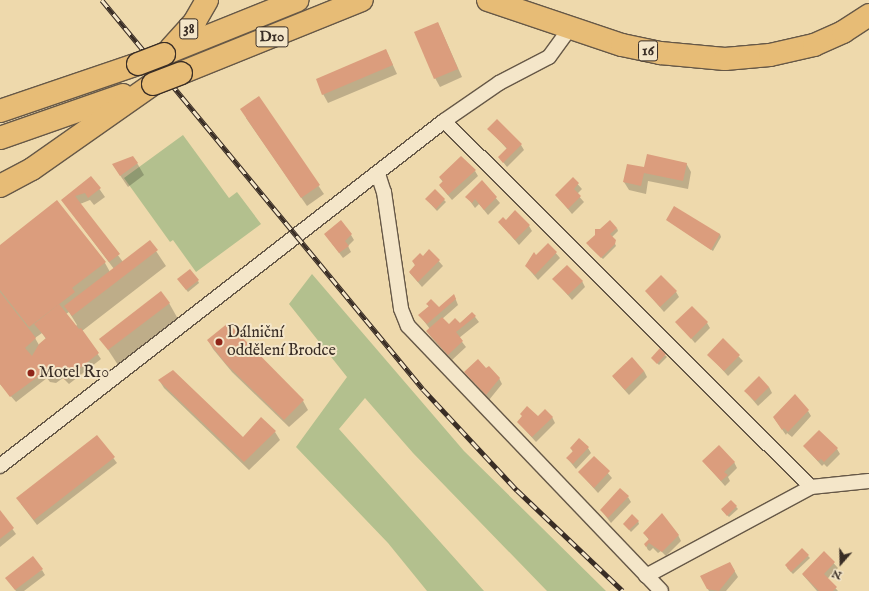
<!DOCTYPE html>
<html>
<head>
<meta charset="utf-8">
<style>
	body { margin:0 }
	#map { position:relative; width:869px; height:591px; overflow:hidden; background:#eed9ac; font-family:"IM FELL English",serif }
	div>[style] { position:absolute }
	[style*='--x'] { left:calc(var(--x)*1px); top:calc(var(--y)*1px); width:calc(var(--w)*1px); rotate:calc(var(--a)*1deg) }
	.green>* { inset:0; background:#b3c08e }
	.shadow>* { inset:0; background:#0003 }
	.building>* { inset:0; background:#db9d7d }
	.roads { filter:drop-shadow(1px 0 #665847) drop-shadow(-1px 0 #665847) drop-shadow(0 1px #665847) drop-shadow(0 -1px #665847) }
	.minor>* { height:14px; margin:-7px; padding:0 7px; transform-origin:7px; border-radius:7px; background:#f4e6c9 }
	.primary>* { height:22px; margin:-11px; padding:0 11px; transform-origin:11px; border-radius:11px; background:#e7bc76 }
	.motorway>* { height:22px; margin:-11px; padding:0 11px; transform-origin:11px; border-radius:11px; background:#e7bc76 }
	.rail>* { height:4.5px; margin-top:-2.25px; transform-origin:0; background:repeating-linear-gradient(90deg,#f4e6c9 0 9px,#392d25 0 18px); box-sizing:border-box; border-block:1px solid #392d25 }
	.bridges { filter:drop-shadow(1px 0 #392d25) drop-shadow(-1px 0 #392d25) drop-shadow(0 1px #392d25) drop-shadow(0 -1px #392d25) }
	.motorway-bridge>* { height:22px; margin:-11px; padding:0 11px; transform-origin:11px; border-radius:11px; background:#e7bc76 }
	.dots>* { width:11px; height:11px; translate:-50% -50%; box-sizing:border-box; border:2px solid #f4e6c9; border-radius:50% }
	span { translate:-50% -50%; white-space:nowrap; text-align:center; line-height:1.15; -webkit-text-stroke:4px #f4e6c9; paint-order:stroke }
	.shield-label span { padding:1px 3px; background:#f4e6c9; border:1px solid; border-radius:3px; -webkit-text-stroke-width:0 }
	.shield-label { font-size:15px; color:#392d25; font-weight:700 }
	.poi-label { font-size:16px; color:#392d25 }
	.left { translate:0 -50%; text-align:left }
	.north { position:absolute; left:821px; top:543px; width:40px; height:40px; -webkit-text-stroke:3px #f4e6c9; paint-order:stroke; rotate:200deg; font-size:11px; font-weight:700; line-height:16px; text-align:center; color:#392d25 }
	.north::after { content:''; display:block; margin:auto; width:14px; height:18px; background:#392d25; clip-path:polygon(50% 0,100% 100%,50% 72%,0 100%) }
</style>
</head>
<body>
<div id="map">
	<div class="green">
		<div style="clip-path:polygon(183px 135px,229px 198px,237px 192px,261px 224px,196px 272px,173px 240px,170px 242px,124px 178px)"></div>
		<div style="clip-path:polygon(312px 274px,464px 451px,606px 591px,547px 591px,413px 453px,365px 398px,339px 429px,484px 591px,427px 591px,388px 543px,296px 447px,347px 377px,289px 304px)"></div>
	</div>
	<div class="shadow">
		<div style="clip-path:polygon(438px 23px,462px 77px,440px 87px,435px 78px)"></div>
		<div style="clip-path:polygon(386px 50px,397px 74px,328px 103px,323px 94px)"></div>
		<div style="clip-path:polygon(258px 97px,324px 194px,307px 206px,246px 118px)"></div>
		<div style="clip-path:polygon(489px 129px,521px 145px,524px 150px,507px 167px,499px 157px,507px 149px)"></div>
		<div style="clip-path:polygon(137px 163px,144px 175px,128px 187px,113px 165px)"></div>
		<div style="clip-path:polygon(686px 163px,691px 172px,688px 189px,648px 181px,646px 194px,629px 190px,624px 182px,645px 168px)"></div>
		<div style="clip-path:polygon(475px 171px,478px 176px,452px 200px,440px 186px,443px 182px,440px 178px)"></div>
		<div style="clip-path:polygon(evenodd,91px 177px,105px 197px,94px 205px,90px 200px,80px 204px,123px 262px,150px 242px,166px 266px,82px 331px,101px 359px,69px 384px,63px 378px,56px 383px,50px 382px,47px 378px,16px 402px,0 384px,0 246px,105px 263px,110px 272px,114px 269px,62px 200px,91px 177px,69px 312px,77px 325px,76px 326px,66px 314px,69px 312px,91px 177px,42px 333px,46px 339px,39px 345px,35px 338px,42px 333px)"></div>
		<div style="clip-path:polygon(573px 179px,582px 189px,577px 194px,584px 202px,572px 214px,557px 196px)"></div>
		<div style="clip-path:polygon(482px 182px,500px 203px,488px 215px,479px 204px,475px 208px,467px 197px)"></div>
		<div style="clip-path:polygon(444px 200px,446px 202px,437px 211px,428px 201px)"></div>
		<div style="clip-path:polygon(667px 220px,720px 234px,721px 237px,713px 251px)"></div>
		<div style="clip-path:polygon(506px 221px,529px 226px,532px 231px,519px 245px,499px 222px)"></div>
		<div style="clip-path:polygon(617px 228px,618px 231px,612px 237px,616px 246px,603px 259px,589px 246px)"></div>
		<div style="clip-path:polygon(325px 234px,351px 235px,354px 240px,348px 246px,351px 252px,343px 258px)"></div>
		<div style="clip-path:polygon(548px 244px,560px 258px,538px 280px,526px 266px)"></div>
		<div style="clip-path:polygon(429px 250px,443px 266px,422px 287px,410px 273px,416px 267px,413px 261px,423px 257px)"></div>
		<div style="clip-path:polygon(554px 279px,582px 281px,585px 287px,572px 300px)"></div>
		<div style="clip-path:polygon(198px 281px,199px 283px,188px 292px,180px 282px)"></div>
		<div style="clip-path:polygon(646px 291px,676px 292px,679px 297px,664px 312px)"></div>
		<div style="clip-path:polygon(454px 295px,458px 305px,442px 319px,449px 326px,459px 324px,472px 313px,479px 322px,459px 338px,466px 347px,452px 360px,431px 337px,427px 331px,430px 329px,420px 316px,429px 307px,427px 304px,438px 309px)"></div>
		<div style="clip-path:polygon(169px 303px,178px 319px,118px 365px,101px 339px)"></div>
		<div style="clip-path:polygon(677px 322px,707px 323px,710px 328px,695px 343px)"></div>
		<div style="clip-path:polygon(228px 325px,303px 401px,308px 410px,289px 427px,232px 372px,213px 349px,208px 340px)"></div>
		<div style="clip-path:polygon(723px 340px,743px 361px,728px 376px,709px 355px)"></div>
		<div style="clip-path:polygon(665px 355px,667px 357px,659px 365px,654px 360px)"></div>
		<div style="clip-path:polygon(644px 371px,647px 377px,629px 395px,613px 377px)"></div>
		<div style="clip-path:polygon(465px 372px,499px 378px,502px 384px,489px 400px)"></div>
		<div style="clip-path:polygon(159px 380px,243px 438px,275px 432px,280px 440px,249px 470px,164px 388px)"></div>
		<div style="clip-path:polygon(769px 387px,772px 393px,758px 406px,745px 391px)"></div>
		<div style="clip-path:polygon(808px 411px,811px 416px,792px 437px,787px 433px,786px 435px,774px 418px)"></div>
		<div style="clip-path:polygon(552px 417px,555px 423px,536px 442px,518px 422px)"></div>
		<div style="clip-path:polygon(97px 436px,117px 463px,37px 525px,21px 504px)"></div>
		<div style="clip-path:polygon(804px 446px,837px 449px,840px 454px,827px 467px,824px 464px,822px 466px)"></div>
		<div style="clip-path:polygon(571px 448px,588px 448px,591px 453px,576px 469px,567px 458px,573px 452px)"></div>
		<div style="clip-path:polygon(594px 457px,612px 478px,598px 493px,579px 472px)"></div>
		<div style="clip-path:polygon(703px 461px,734px 462px,737px 468px,728px 477px,730px 481px,725px 486px)"></div>
		<div style="clip-path:polygon(628px 497px,631px 502px,611px 523px,601px 510px)"></div>
		<div style="clip-path:polygon(731px 501px,738px 509px,729px 517px,722px 510px)"></div>
		<div style="clip-path:polygon(0 512px,16px 534px,0 547px)"></div>
		<div style="clip-path:polygon(638px 521px,639px 524px,631px 532px,624px 524px)"></div>
		<div style="clip-path:polygon(644px 533px,678px 535px,681px 541px,666px 556px,661px 551px,658px 553px,653px 548px,650px 551px,648px 550px,645px 544px,649px 540px)"></div>
		<div style="clip-path:polygon(802px 550px,810px 558px,793px 574px,787px 568px)"></div>
		<div style="clip-path:polygon(824px 553px,838px 568px,827px 579px,838px 591px,817px 591px,803px 575px)"></div>
		<div style="clip-path:polygon(730px 563px,738px 577px,726px 591px,709px 591px,701px 576px)"></div>
		<div style="clip-path:polygon(42px 570px,45px 575px,24px 591px,16px 591px,10px 583px)"></div>
	</div>
	<div class="building">
		<div style="clip-path:polygon(438px 22px,458px 69px,434px 79px,414px 32px)"></div>
		<div style="clip-path:polygon(386px 49px,393px 65px,322px 95px,316px 79px)"></div>
		<div style="clip-path:polygon(259px 96px,320px 185px,301px 198px,240px 109px)"></div>
		<div style="clip-path:polygon(497px 119px,522px 144px,503px 163px,498px 157px,507px 148px,487px 129px)"></div>
		<div style="clip-path:polygon(647px 154px,687px 163px,683px 181px,644px 173px,641px 186px,623px 182px,627px 164px,644px 167px)"></div>
		<div style="clip-path:polygon(133px 156px,138px 163px,120px 176px,112px 164px)"></div>
		<div style="clip-path:polygon(461px 156px,476px 170px,448px 195px,439px 185px,443px 181px,439px 177px)"></div>
		<div style="clip-path:polygon(91px 176px,101px 188px,88px 198px,85px 193px,75px 196px,120px 254px,109px 262px,61px 200px)"></div>
		<div style="clip-path:polygon(573px 177px,579px 183px,574px 189px,581px 196px,568px 209px,555px 195px)"></div>
		<div style="clip-path:polygon(482px 180px,497px 197px,484px 210px,475px 199px,472px 203px,465px 197px)"></div>
		<div style="clip-path:polygon(435px 189px,445px 199px,436px 209px,425px 199px)"></div>
		<div style="clip-path:polygon(57px 200px,106px 262px,72px 288px,75px 292px,29px 327px,0 290px,0 245px)"></div>
		<div style="clip-path:polygon(674px 206px,720px 234px,711px 250px,666px 220px)"></div>
		<div style="clip-path:polygon(515px 210px,530px 225px,515px 240px,498px 222px,503px 217px,506px 220px)"></div>
		<div style="clip-path:polygon(341px 220px,352px 234px,345px 241px,349px 246px,339px 253px,324px 234px)"></div>
		<div style="clip-path:polygon(610px 220px,617px 228px,610px 234px,616px 240px,615px 244px,601px 258px,586px 243px,595px 235px,595px 229px,600px 229px)"></div>
		<div style="clip-path:polygon(150px 240px,158px 250px,72px 316px,64px 306px)"></div>
		<div style="clip-path:polygon(548px 243px,557px 252px,535px 275px,525px 266px,534px 252px,536px 255px)"></div>
		<div style="clip-path:polygon(429px 249px,440px 260px,418px 282px,409px 272px,415px 265px,412px 261px,420px 253px,423px 256px)"></div>
		<div style="clip-path:polygon(567px 265px,583px 281px,568px 295px,552px 279px)"></div>
		<div style="clip-path:polygon(190px 269px,199px 280px,186px 290px,177px 279px)"></div>
		<div style="clip-path:polygon(661px 275px,677px 291px,660px 307px,645px 291px)"></div>
		<div style="clip-path:polygon(161px 291px,170px 303px,108px 350px,99px 339px)"></div>
		<div style="clip-path:polygon(0 292px,36px 338px,25px 348px,32px 356px,39px 344px,46px 338px,34px 324px,59px 304px,79px 329px,81px 328px,99px 353px,65px 380px,59px 373px,53px 378px,46px 377px,43px 373px,10px 397px,0 384px)"></div>
		<div style="clip-path:polygon(454px 294px,456px 299px,427px 324px,418px 315px,429px 306px,426px 304px,431px 299px,439px 307px)"></div>
		<div style="clip-path:polygon(692px 306px,708px 322px,691px 339px,675px 322px)"></div>
		<div style="clip-path:polygon(472px 312px,476px 316px,456px 332px,463px 341px,448px 355px,426px 331px,442px 317px,449px 324px,455px 318px,460px 323px)"></div>
		<div style="clip-path:polygon(228px 323px,304px 400px,284px 420px,226px 364px,207px 340px)"></div>
		<div style="clip-path:polygon(723px 338px,740px 355px,724px 371px,707px 355px)"></div>
		<div style="clip-path:polygon(660px 348px,666px 354px,657px 364px,651px 358px)"></div>
		<div style="clip-path:polygon(632px 357px,644px 371px,625px 390px,612px 376px)"></div>
		<div style="clip-path:polygon(478px 359px,486px 368px,489px 366px,500px 378px,486px 395px,464px 372px)"></div>
		<div style="clip-path:polygon(173px 370px,243px 437px,261px 417px,276px 431px,244px 462px,158px 380px)"></div>
		<div style="clip-path:polygon(759px 376px,769px 387px,755px 401px,744px 391px)"></div>
		<div style="clip-path:polygon(795px 394px,809px 410px,788px 432px,784px 428px,782px 430px,773px 417px)"></div>
		<div style="clip-path:polygon(527px 406px,538px 416px,545px 409px,553px 417px,532px 437px,517px 422px,522px 416px,520px 414px)"></div>
		<div style="clip-path:polygon(819px 430px,838px 448px,824px 462px,821px 459px,818px 461px,803px 446px)"></div>
		<div style="clip-path:polygon(97px 435px,115px 457px,34px 520px,16px 498px)"></div>
		<div style="clip-path:polygon(579px 438px,589px 447px,573px 464px,566px 458px,573px 451px,570px 448px)"></div>
		<div style="clip-path:polygon(719px 445px,735px 462px,724px 472px,728px 475px,721px 481px,702px 461px)"></div>
		<div style="clip-path:polygon(594px 456px,610px 471px,594px 488px,578px 472px)"></div>
		<div style="clip-path:polygon(620px 488px,629px 496px,608px 518px,600px 510px)"></div>
		<div style="clip-path:polygon(731px 500px,737px 506px,727px 516px,721px 509px)"></div>
		<div style="clip-path:polygon(0 510px,14px 528px,0 539px)"></div>
		<div style="clip-path:polygon(662px 513px,679px 535px,662px 552px,649px 543px,646px 547px,644px 544px,649px 539px,643px 533px)"></div>
		<div style="clip-path:polygon(632px 514px,639px 521px,629px 530px,623px 524px)"></div>
		<div style="clip-path:polygon(802px 548px,809px 555px,791px 572px,785px 565px)"></div>
		<div style="clip-path:polygon(824px 551px,835px 562px,824px 574px,837px 587px,833px 591px,819px 591px,802px 574px)"></div>
		<div style="clip-path:polygon(33px 556px,43px 569px,15px 590px,5px 578px)"></div>
		<div style="clip-path:polygon(730px 562px,735px 571px,719px 591px,707px 589px,700px 576px)"></div>
	</div>
	<div class="roads">
		<div class="minor">
			<div style="--x:444;--y:121;--w:518;--a:44.92"></div>
			<div style="--x:378;--y:174;--w:19;--a:72"></div>
			<div style="--x:384;--y:192;--w:118;--a:81.7"></div>
			<div style="--x:401;--y:309;--w:18;--a:68"></div>
			<div style="--x:408;--y:326;--w:366;--a:46.3"></div>
			<div style="--x:0;--y:466;--w:562;--a:-37.85"></div>
			<div style="--x:444;--y:121;--w:67;--a:-34.6"></div>
			<div style="--x:499;--y:83;--w:56;--a:-27.5"></div>
			<div style="--x:549;--y:57;--w:34;--a:-54"></div>
			<div style="--x:646;--y:576;--w:187;--a:-28.3"></div>
			<div style="--x:811;--y:487;--w:58;--a:-5.9"></div>
		</div>
		<div class="primary">
			<div style="--x:488;--y:0;--w:141;--a:18.6"></div>
			<div style="--x:622;--y:45;--w:39;--a:12"></div>
			<div style="--x:660;--y:53;--w:65;--a:5.3"></div>
			<div style="--x:725;--y:59;--w:45;--a:-5.1"></div>
			<div style="--x:770;--y:55;--w:45;--a:-12.8"></div>
			<div style="--x:814;--y:45;--w:32;--a:-24"></div>
			<div style="--x:843;--y:32;--w:31;--a:-33"></div>
		</div>
		<div class="motorway">
			<div style="--x:171;--y:48;--w:36;--a:-48"></div>
			<div style="--x:195;--y:21;--w:24;--a:-60"></div>
			<div style="--x:164;--y:54;--w:144;--a:-21.9"></div>
			<div style="--x:181;--y:73;--w:195;--a:-22"></div>
			<div style="--x:0;--y:111;--w:146;--a:-18.8"></div>
			<div style="--x:0;--y:138;--w:130;--a:-19.3"></div>
			<div style="--x:0;--y:186;--w:36;--a:-28"></div>
			<div style="--x:32;--y:169;--w:148;--a:-35.1"></div>
		</div>
	</div>
	<div class="rail">
		<div style="--x:102;--y:0;--w:504;--a:50.47"></div>
		<div style="--x:423;--y:389;--w:138;--a:47.1"></div>
		<div style="--x:517;--y:490;--w:146;--a:43.6"></div>
	</div>
	<div class="bridges">
		<div class="motorway-bridge">
			<div style="--x:138;--y:64;--w:28;--a:-21"></div>
			<div style="--x:153;--y:84;--w:30;--a:-21"></div>
		</div>
	</div>
	<div class="dots">
		<div style="left:219px;top:342px;background:#8f2418"></div>
		<div style="left:31px;top:373px;background:#8f2418"></div>
	</div>
	<div class="shield-label">
		<span style="left:189px;top:29px">38</span>
		<span style="left:272px;top:37px">D10</span>
		<span style="left:648px;top:51px">16</span>
	</div>
	<div class="poi-label">
		<span class="left" style="left:227px;top:342px">Dálniční<br>oddělení Brodce</span>
		<span class="left" style="left:39px;top:373px">Motel R10</span>
	</div>
	<div class="north">N</div>
</div>
</body>
</html>
